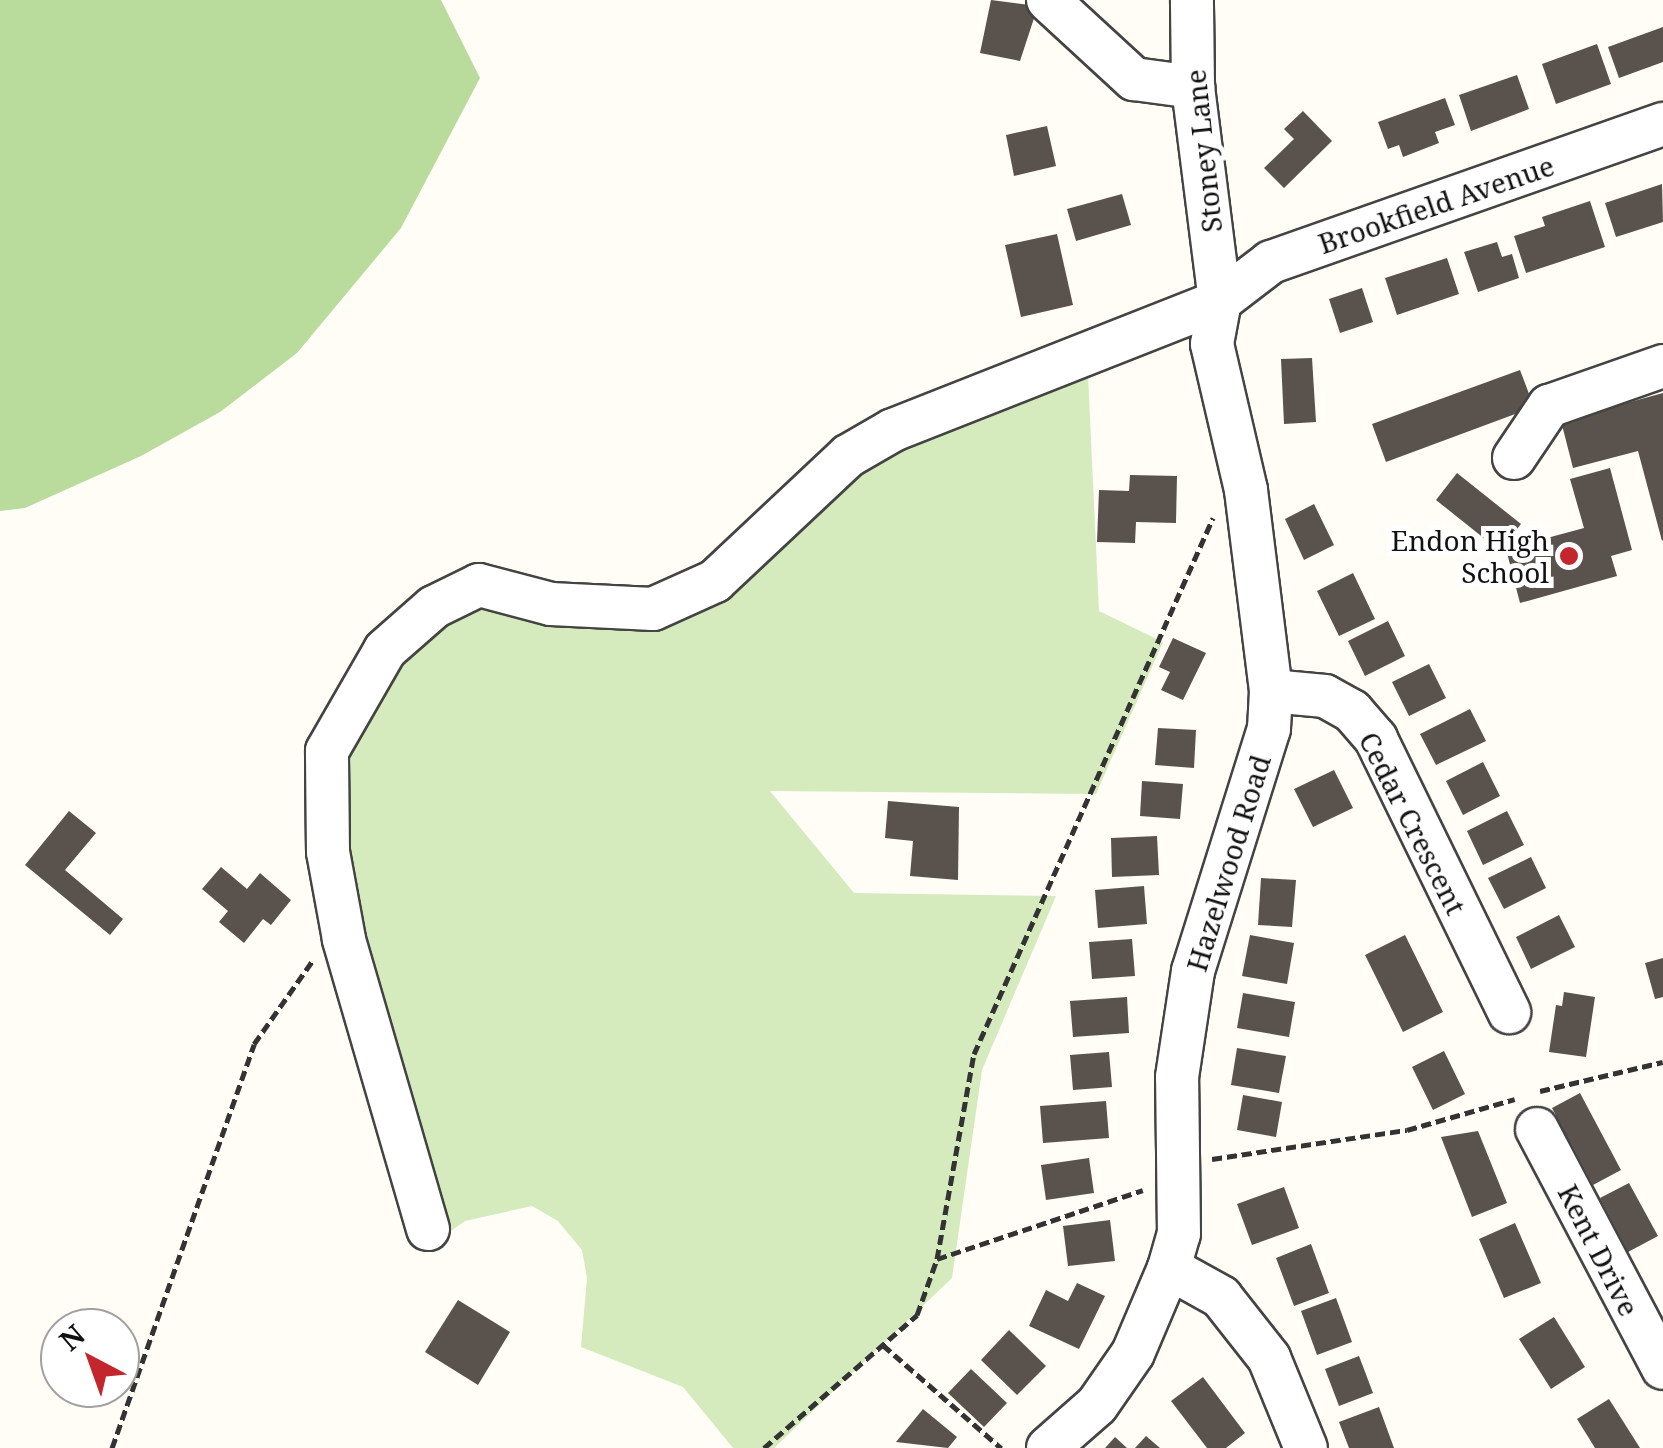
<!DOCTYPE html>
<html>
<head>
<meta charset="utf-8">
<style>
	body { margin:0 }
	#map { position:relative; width:1663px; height:1448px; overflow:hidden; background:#fffdf5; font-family:"Noto Serif",serif }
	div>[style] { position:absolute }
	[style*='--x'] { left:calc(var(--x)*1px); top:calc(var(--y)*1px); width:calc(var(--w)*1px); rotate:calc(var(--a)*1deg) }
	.green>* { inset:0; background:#d5ebbd }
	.forest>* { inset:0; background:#b9dc9c }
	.building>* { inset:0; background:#5a524d }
	.path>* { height:5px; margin-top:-2.5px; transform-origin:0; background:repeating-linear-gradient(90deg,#333 0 10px,transparent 0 15px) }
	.roads { filter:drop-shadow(2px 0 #444) drop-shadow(-2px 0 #444) drop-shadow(0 2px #444) drop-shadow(0 -2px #444) }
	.minor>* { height:42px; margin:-21px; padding:0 21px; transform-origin:21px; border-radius:21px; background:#fff }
	.dots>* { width:28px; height:28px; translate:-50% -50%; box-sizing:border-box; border:5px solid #fff; border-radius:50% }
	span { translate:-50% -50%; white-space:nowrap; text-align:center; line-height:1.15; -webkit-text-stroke:10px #fff; paint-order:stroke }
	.street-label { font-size:28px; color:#111 }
	.poi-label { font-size:28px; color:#111 }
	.right { translate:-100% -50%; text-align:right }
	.north { position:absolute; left:40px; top:1308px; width:100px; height:100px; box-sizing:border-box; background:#fff; border:2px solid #a0a0a0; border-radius:50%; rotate:319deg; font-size:28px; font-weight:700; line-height:40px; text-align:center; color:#111 }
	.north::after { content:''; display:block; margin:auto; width:35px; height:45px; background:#c4262e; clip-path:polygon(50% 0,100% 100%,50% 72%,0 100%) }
</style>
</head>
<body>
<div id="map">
	<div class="green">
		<div style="clip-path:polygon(1088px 375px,1099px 611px,1163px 642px,1096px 794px,770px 791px,854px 893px,1056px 896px,982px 1070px,952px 1278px,774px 1448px,733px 1448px,683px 1387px,581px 1347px,587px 1278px,582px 1250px,558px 1221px,532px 1206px,465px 1221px,444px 1236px,333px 865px,335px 784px,398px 652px,451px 604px,494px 601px,623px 628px,884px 445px)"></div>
	</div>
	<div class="forest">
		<div style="clip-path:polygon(0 0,441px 0,480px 78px,401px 228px,297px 353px,220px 412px,141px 456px,25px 508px,0 511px)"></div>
	</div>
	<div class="building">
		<div style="clip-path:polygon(991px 0,1038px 6px,1020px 61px,980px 53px)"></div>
		<div style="clip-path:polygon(1663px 27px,1663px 62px,1619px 78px,1608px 47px)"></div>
		<div style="clip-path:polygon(1597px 44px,1611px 84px,1556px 104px,1542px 64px)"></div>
		<div style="clip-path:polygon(1517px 75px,1529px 109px,1471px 131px,1459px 95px)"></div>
		<div style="clip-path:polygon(1445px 98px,1455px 125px,1435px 132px,1439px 143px,1403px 157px,1399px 145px,1388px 149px,1378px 122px)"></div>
		<div style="clip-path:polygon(1303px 111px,1332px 141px,1284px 188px,1264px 168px,1294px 139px,1284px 129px)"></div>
		<div style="clip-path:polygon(1047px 126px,1056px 166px,1014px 176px,1006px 135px)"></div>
		<div style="clip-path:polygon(1662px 184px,1663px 222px,1616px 237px,1605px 203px)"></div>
		<div style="clip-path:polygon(1122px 194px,1131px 225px,1076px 241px,1067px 209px)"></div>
		<div style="clip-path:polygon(1590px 201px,1605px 247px,1526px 273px,1514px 236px,1545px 226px,1542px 217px)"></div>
		<div style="clip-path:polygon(1057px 234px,1073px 305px,1021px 317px,1005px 245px)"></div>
		<div style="clip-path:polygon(1497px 242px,1502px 257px,1512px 254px,1519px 278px,1478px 292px,1464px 252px)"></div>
		<div style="clip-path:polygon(1447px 258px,1459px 294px,1397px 315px,1385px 278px)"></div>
		<div style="clip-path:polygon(1362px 288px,1373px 322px,1340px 333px,1329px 299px)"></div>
		<div style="clip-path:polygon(1312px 358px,1316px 422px,1284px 424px,1281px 359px)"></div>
		<div style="clip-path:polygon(1520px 370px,1534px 407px,1386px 462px,1372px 424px)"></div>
		<div style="clip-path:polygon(1663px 393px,1663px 540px,1662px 541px,1638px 451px,1573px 468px,1561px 421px)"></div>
		<div style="clip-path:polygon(1610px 468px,1632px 550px,1611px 556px,1617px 576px,1520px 603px,1506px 549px,1584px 528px,1570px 479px)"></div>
		<div style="clip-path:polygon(1457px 473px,1521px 524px,1500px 551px,1436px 500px)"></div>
		<div style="clip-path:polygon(1130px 475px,1177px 476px,1176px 523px,1136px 522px,1135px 543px,1097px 542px,1099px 490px,1129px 491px)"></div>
		<div style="clip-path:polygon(1314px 504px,1334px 545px,1304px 560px,1285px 519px)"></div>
		<div style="clip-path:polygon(1353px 573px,1375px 619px,1339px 636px,1317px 591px)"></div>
		<div style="clip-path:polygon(1388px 621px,1405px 656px,1365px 676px,1348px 641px)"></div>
		<div style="clip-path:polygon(1173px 638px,1206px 653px,1183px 700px,1161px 690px,1170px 672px,1159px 667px)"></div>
		<div style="clip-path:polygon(1429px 664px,1446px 698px,1409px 716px,1392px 682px)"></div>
		<div style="clip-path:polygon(1470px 709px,1486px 741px,1436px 765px,1420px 734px)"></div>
		<div style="clip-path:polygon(1158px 728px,1196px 730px,1194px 768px,1155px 765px)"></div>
		<div style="clip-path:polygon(1483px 762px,1500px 796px,1463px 815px,1446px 781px)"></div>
		<div style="clip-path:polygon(1334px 770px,1353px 808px,1313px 827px,1294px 789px)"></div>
		<div style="clip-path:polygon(1142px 781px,1183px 784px,1180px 819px,1140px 816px)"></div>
		<div style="clip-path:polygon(888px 801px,959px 807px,958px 880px,910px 876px,913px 841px,885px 838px)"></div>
		<div style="clip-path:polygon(69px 811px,96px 833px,65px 870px,123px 919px,110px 935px,25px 865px)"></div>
		<div style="clip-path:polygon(1507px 811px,1524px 845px,1483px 865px,1467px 831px)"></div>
		<div style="clip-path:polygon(1157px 836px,1159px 875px,1112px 877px,1111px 838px)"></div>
		<div style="clip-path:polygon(1531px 857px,1546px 888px,1504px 909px,1488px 878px)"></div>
		<div style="clip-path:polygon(221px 867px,247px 889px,260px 873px,291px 900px,271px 925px,263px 919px,244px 943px,219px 922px,228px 911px,202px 889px)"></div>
		<div style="clip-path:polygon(1261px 878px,1296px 880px,1292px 927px,1258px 925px)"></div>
		<div style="clip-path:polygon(1144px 886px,1147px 924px,1098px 928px,1095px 890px)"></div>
		<div style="clip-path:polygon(1559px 915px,1575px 947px,1531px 969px,1516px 937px)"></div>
		<div style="clip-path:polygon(1250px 935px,1294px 943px,1287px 984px,1242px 976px)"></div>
		<div style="clip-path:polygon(1405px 935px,1443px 1012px,1403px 1032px,1365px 955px)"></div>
		<div style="clip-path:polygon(1132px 939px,1135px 976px,1092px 979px,1089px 942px)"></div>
		<div style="clip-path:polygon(1663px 958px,1663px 997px,1655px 999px,1645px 963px)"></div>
		<div style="clip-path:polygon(1564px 992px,1595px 997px,1586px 1057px,1549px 1052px,1556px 1005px,1562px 1006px)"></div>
		<div style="clip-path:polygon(1243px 993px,1295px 1002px,1289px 1037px,1237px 1028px)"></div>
		<div style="clip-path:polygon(1127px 997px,1129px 1033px,1073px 1037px,1070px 1001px)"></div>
		<div style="clip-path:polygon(1237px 1048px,1286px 1056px,1279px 1093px,1231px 1085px)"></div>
		<div style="clip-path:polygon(1444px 1051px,1465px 1094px,1433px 1110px,1412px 1067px)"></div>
		<div style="clip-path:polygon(1109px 1052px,1112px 1087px,1073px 1090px,1070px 1055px)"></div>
		<div style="clip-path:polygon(1580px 1093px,1621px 1170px,1593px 1185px,1552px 1108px)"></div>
		<div style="clip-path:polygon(1243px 1095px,1282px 1102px,1276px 1137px,1237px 1130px)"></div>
		<div style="clip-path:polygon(1106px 1101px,1109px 1138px,1043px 1143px,1040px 1106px)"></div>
		<div style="clip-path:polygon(1478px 1131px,1507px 1203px,1472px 1217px,1441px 1137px)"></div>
		<div style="clip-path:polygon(1089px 1158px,1094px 1193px,1046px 1200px,1041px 1165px)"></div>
		<div style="clip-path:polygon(1629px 1183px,1658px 1236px,1628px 1252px,1600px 1198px)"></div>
		<div style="clip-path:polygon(1284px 1187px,1299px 1228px,1252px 1245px,1237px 1204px)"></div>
		<div style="clip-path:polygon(1110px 1220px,1115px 1261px,1068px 1266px,1063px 1226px)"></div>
		<div style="clip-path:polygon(1515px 1223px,1541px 1283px,1504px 1298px,1479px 1239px)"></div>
		<div style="clip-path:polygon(1311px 1244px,1329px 1293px,1294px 1306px,1276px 1258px)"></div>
		<div style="clip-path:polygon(1077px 1283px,1105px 1296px,1079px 1349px,1029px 1326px,1046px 1290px,1068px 1301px)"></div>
		<div style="clip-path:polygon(1336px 1298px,1352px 1342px,1317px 1355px,1301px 1311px)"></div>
		<div style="clip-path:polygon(458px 1300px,510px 1332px,478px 1385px,425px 1352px)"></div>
		<div style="clip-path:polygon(1554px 1317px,1585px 1367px,1551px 1389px,1519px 1339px)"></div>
		<div style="clip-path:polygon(1009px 1330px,1046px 1366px,1017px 1395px,981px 1360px)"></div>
		<div style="clip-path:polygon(1359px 1356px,1373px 1393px,1339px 1406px,1325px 1369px)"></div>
		<div style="clip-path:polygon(971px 1369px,1007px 1403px,984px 1427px,948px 1393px)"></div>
		<div style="clip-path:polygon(1203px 1377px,1245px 1433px,1226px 1448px,1207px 1448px,1171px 1401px)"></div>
		<div style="clip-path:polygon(1609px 1399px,1640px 1448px,1595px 1448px,1577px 1419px)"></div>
		<div style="clip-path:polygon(1379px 1407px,1394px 1448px,1349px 1448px,1339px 1422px)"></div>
		<div style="clip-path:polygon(923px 1409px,957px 1437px,948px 1448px,896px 1442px)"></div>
		<div style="clip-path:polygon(1146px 1436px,1160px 1448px,1135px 1448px)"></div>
		<div style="clip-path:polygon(1115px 1437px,1127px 1448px,1105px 1448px)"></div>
	</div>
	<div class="path">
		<div style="--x:1540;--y:1091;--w:126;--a:-13.3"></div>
		<div style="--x:1212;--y:1159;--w:197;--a:-8.5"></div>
		<div style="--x:1407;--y:1130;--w:112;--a:-16"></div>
		<div style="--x:937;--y:1259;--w:217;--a:-18.5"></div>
		<div style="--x:883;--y:1345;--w:157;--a:41.1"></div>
		<div style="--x:112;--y:1448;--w:428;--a:-70.6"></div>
		<div style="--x:254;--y:1044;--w:103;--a:-54.9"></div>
		<div style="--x:764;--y:1448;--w:203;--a:-41"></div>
		<div style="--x:917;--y:1315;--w:59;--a:-70.3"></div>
		<div style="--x:937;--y:1259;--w:208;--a:-79.8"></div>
		<div style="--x:974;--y:1054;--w:587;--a:-65.97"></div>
	</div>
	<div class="roads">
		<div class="minor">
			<div style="--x:1048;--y:0;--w:117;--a:42.6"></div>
			<div style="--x:1134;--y:79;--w:60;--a:7.7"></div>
			<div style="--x:1514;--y:458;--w:63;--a:-56.1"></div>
			<div style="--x:1549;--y:406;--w:121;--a:-19.3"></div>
			<div style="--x:1271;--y:691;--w:54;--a:5.3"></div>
			<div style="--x:1325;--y:696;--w:31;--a:29"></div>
			<div style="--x:1352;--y:711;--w:37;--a:49"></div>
			<div style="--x:1376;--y:739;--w:304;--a:64"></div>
			<div style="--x:1537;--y:1129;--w:270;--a:62.2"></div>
			<div style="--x:428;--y:1229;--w:302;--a:-106.2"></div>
			<div style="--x:344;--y:939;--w:88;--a:-100.4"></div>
			<div style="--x:328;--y:852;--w:101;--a:-90.6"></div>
			<div style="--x:327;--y:751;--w:116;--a:-60.1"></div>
			<div style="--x:385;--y:650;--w:65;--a:-41.3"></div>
			<div style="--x:434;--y:607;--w:50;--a:-26.1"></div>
			<div style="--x:479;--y:585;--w:74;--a:14.8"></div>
			<div style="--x:551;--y:604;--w:102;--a:2.8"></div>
			<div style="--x:653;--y:609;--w:68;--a:-24.3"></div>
			<div style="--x:715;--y:581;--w:183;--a:-43.2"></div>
			<div style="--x:848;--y:456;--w:52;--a:-30"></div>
			<div style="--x:893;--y:430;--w:352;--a:-21.5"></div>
			<div style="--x:1220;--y:301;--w:64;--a:-37.4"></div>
			<div style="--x:1271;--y:262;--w:416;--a:-19.4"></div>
			<div style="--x:1169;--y:1268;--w:60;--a:29.1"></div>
			<div style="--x:1221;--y:1297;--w:78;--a:51.8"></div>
			<div style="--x:1269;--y:1358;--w:97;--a:67.7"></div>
			<div style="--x:1048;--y:1448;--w:65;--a:-41.3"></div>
			<div style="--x:1097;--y:1405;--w:63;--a:-55.3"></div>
			<div style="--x:1133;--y:1353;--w:92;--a:-67"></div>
			<div style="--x:1169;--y:1268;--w:35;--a:-74"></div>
			<div style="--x:1179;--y:1234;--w:157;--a:-90.7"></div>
			<div style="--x:1177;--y:1077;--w:107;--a:-81.4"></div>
			<div style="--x:1193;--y:971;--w:254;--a:-72.6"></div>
			<div style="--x:1269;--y:729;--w:38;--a:-87"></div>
			<div style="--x:1271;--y:691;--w:203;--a:-97.1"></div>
			<div style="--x:1246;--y:490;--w:150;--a:-103.1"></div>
			<div style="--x:1212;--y:344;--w:44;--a:-79.5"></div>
			<div style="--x:1220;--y:301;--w:216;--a:-97.2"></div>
			<div style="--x:1193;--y:87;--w:87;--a:-90.7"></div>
		</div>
	</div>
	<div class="dots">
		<div style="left:1569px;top:556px;background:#c4262e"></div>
	</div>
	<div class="street-label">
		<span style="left:1203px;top:151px;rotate:-96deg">Stoney Lane</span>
		<span style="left:1436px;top:204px;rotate:-19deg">Brookfield Avenue</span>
		<span style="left:1413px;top:823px;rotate:63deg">Cedar Crescent</span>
		<span style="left:1228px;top:863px;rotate:-73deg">Hazelwood Road</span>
		<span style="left:1599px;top:1250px;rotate:63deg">Kent Drive</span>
	</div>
	<div class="poi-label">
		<span class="right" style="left:1549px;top:556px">Endon High<br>School</span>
	</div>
	<div class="north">N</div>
</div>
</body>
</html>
